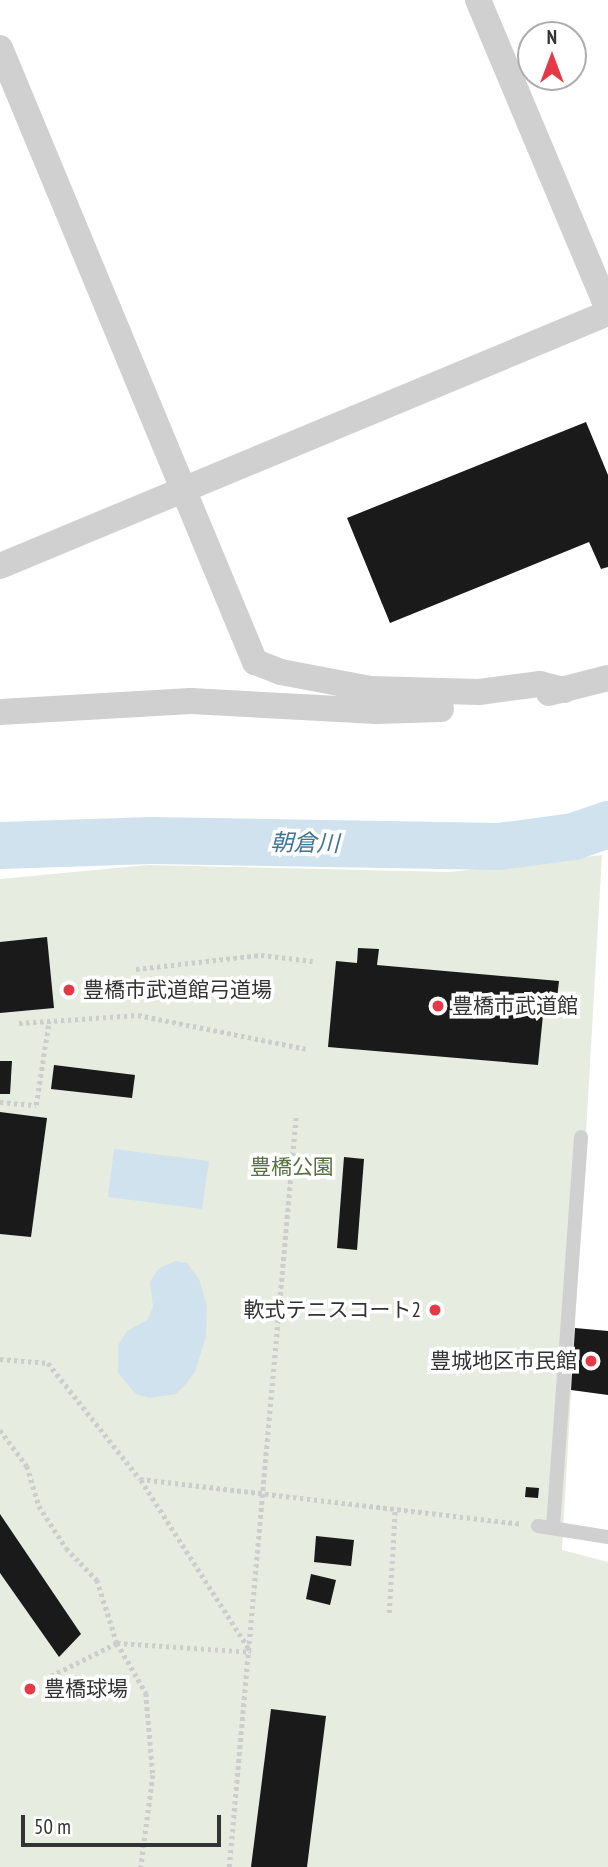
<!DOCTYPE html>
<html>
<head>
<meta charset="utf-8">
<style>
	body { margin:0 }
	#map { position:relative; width:608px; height:1867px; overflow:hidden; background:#fff; font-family:"PT Sans Narrow","Noto Sans JP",sans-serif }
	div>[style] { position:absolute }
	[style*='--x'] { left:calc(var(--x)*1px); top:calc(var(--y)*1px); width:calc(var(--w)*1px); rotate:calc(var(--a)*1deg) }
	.green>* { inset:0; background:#e6ecdf }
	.water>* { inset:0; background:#cfe2ee }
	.river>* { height:47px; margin:-23.5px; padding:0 23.5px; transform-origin:23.5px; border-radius:23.5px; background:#cfe2ee }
	.building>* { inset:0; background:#1a1a1a }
	.path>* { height:4.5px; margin-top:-2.25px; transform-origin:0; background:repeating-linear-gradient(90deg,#cdcdcd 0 3.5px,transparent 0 7px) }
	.lane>* { height:14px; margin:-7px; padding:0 7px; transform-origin:7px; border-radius:7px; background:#d0d0d0 }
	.street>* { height:26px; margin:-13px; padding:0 13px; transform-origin:13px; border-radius:13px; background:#d0d0d0 }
	.dots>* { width:19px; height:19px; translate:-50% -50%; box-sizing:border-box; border:4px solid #fff; border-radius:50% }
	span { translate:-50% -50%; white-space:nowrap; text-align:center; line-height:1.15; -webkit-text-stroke:7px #fff; paint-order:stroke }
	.poi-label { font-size:21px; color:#333 }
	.left { translate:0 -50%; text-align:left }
	.right { translate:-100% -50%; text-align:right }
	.park-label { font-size:21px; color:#56703f }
	.water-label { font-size:23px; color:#3f7597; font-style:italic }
	.north { position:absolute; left:517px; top:21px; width:70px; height:70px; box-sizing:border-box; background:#fff; border:2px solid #adadad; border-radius:50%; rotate:0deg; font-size:19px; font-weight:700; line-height:28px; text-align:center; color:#333 }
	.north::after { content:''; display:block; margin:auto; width:24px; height:32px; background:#e63946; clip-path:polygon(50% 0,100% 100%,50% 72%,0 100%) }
	.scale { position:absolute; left:21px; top:1815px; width:200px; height:32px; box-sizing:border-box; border:4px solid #333; border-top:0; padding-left:9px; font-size:21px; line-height:24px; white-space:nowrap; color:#333; -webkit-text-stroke:5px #fff; paint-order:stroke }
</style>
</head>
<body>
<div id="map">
	<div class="green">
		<div style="clip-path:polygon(602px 855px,562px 1550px,608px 1562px,608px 1867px,0 1867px,0 879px,148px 865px,450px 872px)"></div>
	</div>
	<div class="water">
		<div style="clip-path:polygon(114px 1149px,209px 1161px,202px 1209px,108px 1197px)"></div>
		<div style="clip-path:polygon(175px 1261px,187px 1263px,199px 1279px,207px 1306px,206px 1336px,195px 1372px,185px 1385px,176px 1394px,149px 1398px,136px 1394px,118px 1373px,118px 1345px,127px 1331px,147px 1320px,153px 1307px,150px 1282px,158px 1269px)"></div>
	</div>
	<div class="river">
		<div style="--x:0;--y:845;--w:151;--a:-1.9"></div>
		<div style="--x:151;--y:840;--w:348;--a:1"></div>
		<div style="--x:499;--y:846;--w:75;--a:-7.7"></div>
		<div style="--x:573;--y:836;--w:37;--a:-19"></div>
	</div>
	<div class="building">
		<div style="clip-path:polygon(586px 422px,608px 475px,608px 567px,601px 569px,589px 542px,390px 623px,347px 518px)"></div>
		<div style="clip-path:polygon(47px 937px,54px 1008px,0 1013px,0 942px)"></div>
		<div style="clip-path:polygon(358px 948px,379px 949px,377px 965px,559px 981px,556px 1007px,544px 1005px,538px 1065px,328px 1047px,336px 961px,357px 963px)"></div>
		<div style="clip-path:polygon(0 1061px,12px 1061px,10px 1094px,0 1094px)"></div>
		<div style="clip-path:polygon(54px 1065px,135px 1075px,132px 1098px,51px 1089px)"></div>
		<div style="clip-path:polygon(0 1112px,47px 1118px,31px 1237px,0 1234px)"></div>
		<div style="clip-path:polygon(344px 1157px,364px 1159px,357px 1250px,337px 1248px)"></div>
		<div style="clip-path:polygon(575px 1328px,608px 1331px,608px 1395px,571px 1390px)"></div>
		<div style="clip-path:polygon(526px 1487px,539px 1488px,538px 1498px,525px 1497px)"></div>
		<div style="clip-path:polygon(0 1514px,81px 1634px,59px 1657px,0 1573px)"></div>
		<div style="clip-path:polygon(316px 1536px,354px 1540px,351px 1566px,314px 1562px)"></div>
		<div style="clip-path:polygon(311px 1574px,336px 1580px,330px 1605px,306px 1599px)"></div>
		<div style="clip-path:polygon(271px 1709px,326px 1716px,307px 1867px,251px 1867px)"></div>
	</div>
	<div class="path">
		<div style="--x:136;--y:969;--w:126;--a:-6.4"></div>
		<div style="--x:261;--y:955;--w:52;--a:6.6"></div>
		<div style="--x:19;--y:1023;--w:119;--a:-3.8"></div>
		<div style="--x:138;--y:1015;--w:171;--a:11.4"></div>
		<div style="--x:0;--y:1102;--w:36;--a:5"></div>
		<div style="--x:36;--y:1105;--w:85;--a:-81.2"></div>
		<div style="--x:0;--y:1359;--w:48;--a:4.8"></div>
		<div style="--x:48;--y:1363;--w:148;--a:51.6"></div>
		<div style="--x:140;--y:1479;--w:384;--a:6.7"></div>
		<div style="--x:0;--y:1430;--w:45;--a:53.1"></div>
		<div style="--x:27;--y:1466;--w:42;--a:73.3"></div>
		<div style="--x:39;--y:1506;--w:50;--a:57.3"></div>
		<div style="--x:66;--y:1548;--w:45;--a:45.9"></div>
		<div style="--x:97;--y:1580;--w:66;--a:72.4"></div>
		<div style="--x:117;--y:1643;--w:134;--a:3.8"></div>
		<div style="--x:141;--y:1480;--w:204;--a:57.4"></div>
		<div style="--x:389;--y:1613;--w:104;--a:-86.7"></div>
		<div style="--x:51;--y:1676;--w:74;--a:-26.6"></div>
		<div style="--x:117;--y:1643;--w:58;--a:59.9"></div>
		<div style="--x:146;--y:1693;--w:82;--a:85.1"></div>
		<div style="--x:153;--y:1775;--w:93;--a:97.4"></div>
		<div style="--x:229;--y:1867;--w:754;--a:-84.9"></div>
	</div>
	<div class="lane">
		<div style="--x:538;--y:1526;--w:71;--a:8.9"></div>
		<div style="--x:553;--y:1528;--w:392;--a:-85.9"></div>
	</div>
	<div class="street">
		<div style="--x:478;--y:0;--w:335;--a:67.2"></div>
		<div style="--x:0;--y:48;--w:665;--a:67.45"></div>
		<div style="--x:255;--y:662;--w:28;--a:21"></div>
		<div style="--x:281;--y:672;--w:91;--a:10.8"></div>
		<div style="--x:370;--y:689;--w:109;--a:1.6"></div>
		<div style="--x:479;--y:692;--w:62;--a:-7.5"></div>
		<div style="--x:540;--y:684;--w:25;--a:14"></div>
		<div style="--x:0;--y:566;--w:659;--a:-22.59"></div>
		<div style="--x:549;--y:693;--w:61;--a:-14.3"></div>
		<div style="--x:0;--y:712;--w:191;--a:-3.3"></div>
		<div style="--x:191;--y:701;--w:186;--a:3.1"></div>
		<div style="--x:377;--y:711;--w:64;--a:-1.8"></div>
	</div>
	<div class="dots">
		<div style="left:69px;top:990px;background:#e63946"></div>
		<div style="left:438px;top:1006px;background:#e63946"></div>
		<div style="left:435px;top:1310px;background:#e63946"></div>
		<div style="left:591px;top:1361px;background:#e63946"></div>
		<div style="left:30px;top:1689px;background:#e63946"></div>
	</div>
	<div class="poi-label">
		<span class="left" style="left:83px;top:990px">豊橋市武道館弓道場</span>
		<span class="left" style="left:452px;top:1006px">豊橋市武道館</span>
		<span class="right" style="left:421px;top:1310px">軟式テニスコート2</span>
		<span class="right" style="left:577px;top:1361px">豊城地区市民館</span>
		<span class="left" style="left:44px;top:1689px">豊橋球場</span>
	</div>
	<div class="park-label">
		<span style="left:292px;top:1167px">豊橋公園</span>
	</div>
	<div class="water-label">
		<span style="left:305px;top:843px;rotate:1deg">朝倉川</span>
	</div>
	<div class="north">N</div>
	<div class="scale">50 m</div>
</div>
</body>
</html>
